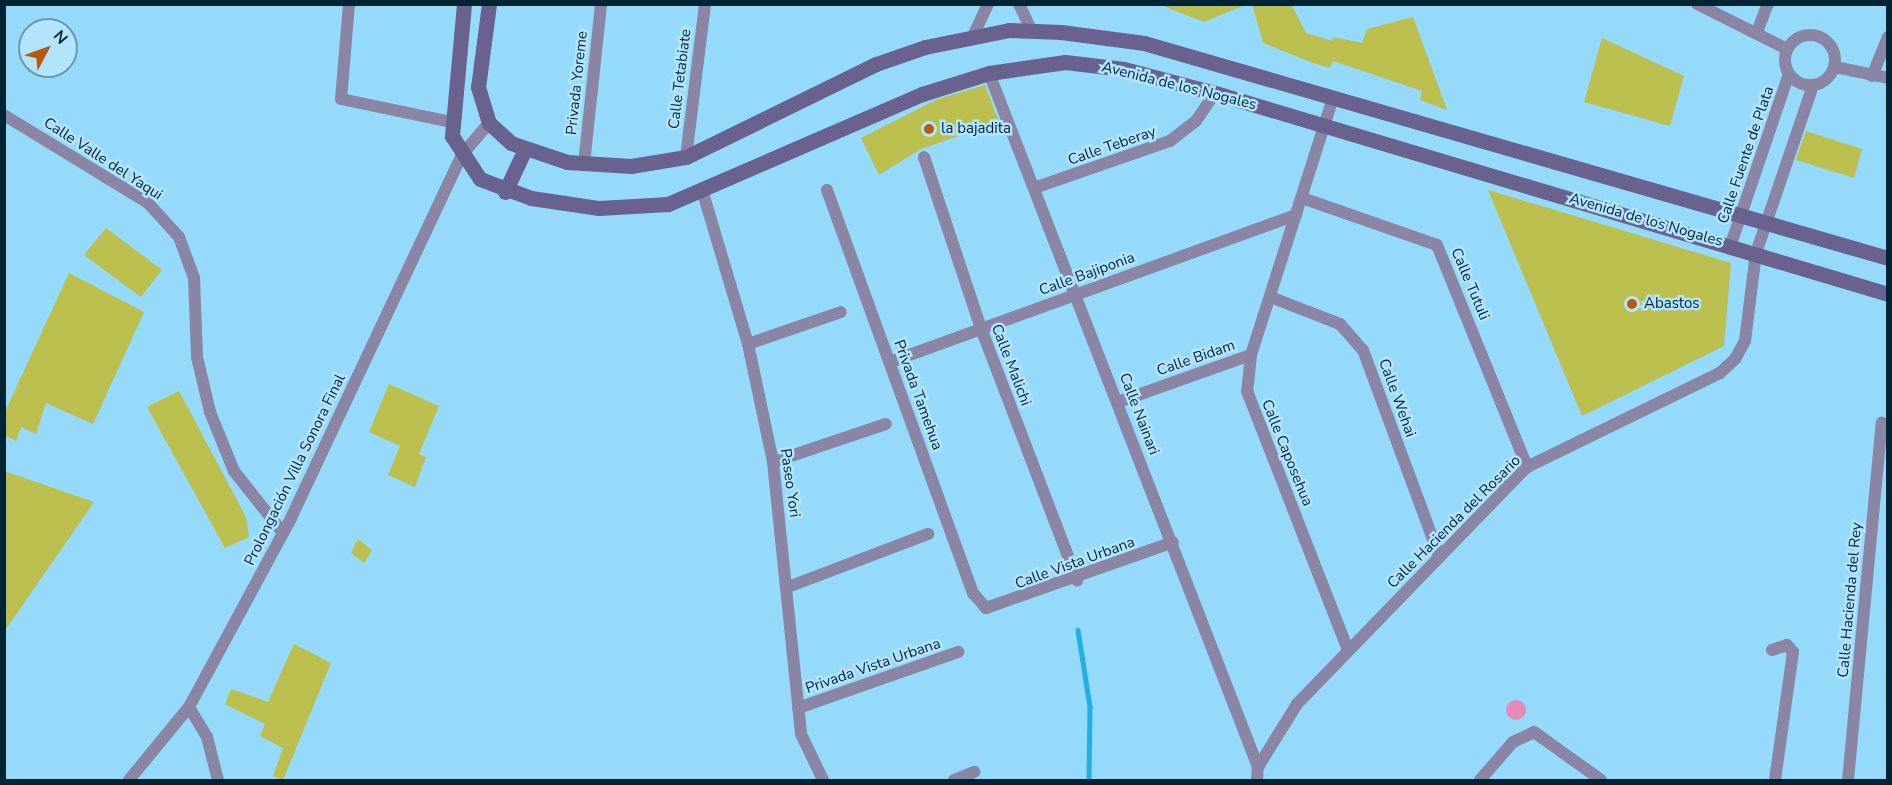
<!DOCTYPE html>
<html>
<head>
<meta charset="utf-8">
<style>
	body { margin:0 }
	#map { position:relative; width:1892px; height:785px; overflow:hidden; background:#95d9fb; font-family:"Nunito Sans",sans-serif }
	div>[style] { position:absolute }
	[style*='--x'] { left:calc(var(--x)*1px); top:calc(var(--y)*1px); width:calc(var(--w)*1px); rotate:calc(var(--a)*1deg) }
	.green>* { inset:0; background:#e38bb4 }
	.round { border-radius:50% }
	.stream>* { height:4.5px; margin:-2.25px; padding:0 2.25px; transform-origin:2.25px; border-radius:2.25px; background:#21afe6 }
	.building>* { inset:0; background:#babf4d }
	.street>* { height:12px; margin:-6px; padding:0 6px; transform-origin:6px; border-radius:6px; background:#8a85a5 }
	.street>.ring { margin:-6px; padding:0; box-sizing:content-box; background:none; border:12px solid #8a85a5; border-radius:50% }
	.secondary>* { height:15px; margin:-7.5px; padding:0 7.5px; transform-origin:7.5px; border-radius:7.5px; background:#69628f }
	.dots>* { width:16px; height:16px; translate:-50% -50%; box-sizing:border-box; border:3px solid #b2e4fd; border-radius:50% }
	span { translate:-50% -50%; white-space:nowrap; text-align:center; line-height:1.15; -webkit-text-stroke:5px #b2e4fd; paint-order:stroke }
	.street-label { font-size:15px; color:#002434 }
	.poi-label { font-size:15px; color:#002434 }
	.left { translate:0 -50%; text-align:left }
	.frame { position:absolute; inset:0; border:6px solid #002434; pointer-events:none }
	.north { position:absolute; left:18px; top:18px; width:60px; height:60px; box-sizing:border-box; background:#b2e4fd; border:2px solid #6b97ad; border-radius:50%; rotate:49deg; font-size:16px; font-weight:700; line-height:24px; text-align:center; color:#002434 }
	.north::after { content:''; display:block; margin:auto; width:21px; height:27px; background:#b85a0d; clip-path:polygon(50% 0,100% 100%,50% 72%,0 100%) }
</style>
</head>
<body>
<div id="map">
	<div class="green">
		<div class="round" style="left:1506px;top:700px;width:20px;height:20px"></div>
	</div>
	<div class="stream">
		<div style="--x:1078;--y:630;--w:78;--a:81.1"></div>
		<div style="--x:1090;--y:707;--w:73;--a:90.8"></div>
	</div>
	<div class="building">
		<div style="clip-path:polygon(1158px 4px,1244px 4px,1245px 5px,1204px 22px)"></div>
		<div style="clip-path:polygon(1252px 4px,1291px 4px,1306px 33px,1332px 41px,1333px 37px,1362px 43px,1367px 29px,1413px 17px,1447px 110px,1420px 100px,1422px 91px,1333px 61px,1330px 68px,1313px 63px,1263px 43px)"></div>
		<div style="clip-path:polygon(1602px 38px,1684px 76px,1670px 126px,1584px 102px)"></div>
		<div style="clip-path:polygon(985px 85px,999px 122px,921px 149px,879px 175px,861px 138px,938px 99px)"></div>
		<div style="clip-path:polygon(1806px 131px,1862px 149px,1854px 178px,1796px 160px)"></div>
		<div style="clip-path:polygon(1488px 190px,1731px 263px,1724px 346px,1582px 416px)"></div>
		<div style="clip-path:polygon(106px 228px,162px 270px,141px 297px,84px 255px)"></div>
		<div style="clip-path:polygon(69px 273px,144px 312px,93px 424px,46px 403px,36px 434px,21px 427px,16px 441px,4px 435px,4px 414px)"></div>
		<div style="clip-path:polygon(389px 384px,439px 406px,419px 454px,426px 457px,415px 487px,388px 475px,400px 446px,369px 432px)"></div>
		<div style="clip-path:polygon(179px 391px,246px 517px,249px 537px,225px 548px,147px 407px)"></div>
		<div style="clip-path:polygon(4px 471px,94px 502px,4px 632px)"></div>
		<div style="clip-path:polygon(358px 539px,372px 550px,364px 563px,351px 553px)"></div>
		<div style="clip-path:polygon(294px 644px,331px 663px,283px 780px,273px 776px,283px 748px,260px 736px,265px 724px,225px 704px,231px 689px,268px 702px)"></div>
	</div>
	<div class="street">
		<div style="--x:349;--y:4;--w:95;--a:94.8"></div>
		<div style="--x:341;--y:99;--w:112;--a:11.8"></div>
		<div style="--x:1019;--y:4;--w:29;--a:65"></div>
		<div style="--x:1697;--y:4;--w:101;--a:26.6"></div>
		<div style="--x:1757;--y:32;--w:30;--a:-69"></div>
		<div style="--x:974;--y:34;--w:33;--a:-65"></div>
		<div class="ring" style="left:1785px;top:35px;width:38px;height:38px"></div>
		<div style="--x:1835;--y:67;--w:54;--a:11.7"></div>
		<div style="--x:989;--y:73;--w:744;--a:68.81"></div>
		<div style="--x:1872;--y:76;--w:42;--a:-67.7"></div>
		<div style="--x:1333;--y:98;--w:270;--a:107.7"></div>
		<div style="--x:1251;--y:355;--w:36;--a:96"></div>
		<div style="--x:1247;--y:391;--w:278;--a:68.7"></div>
		<div style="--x:4;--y:115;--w:169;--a:31.4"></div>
		<div style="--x:148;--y:203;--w:46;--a:47.6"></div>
		<div style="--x:179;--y:237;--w:44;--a:69.9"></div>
		<div style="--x:194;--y:278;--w:79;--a:87.8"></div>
		<div style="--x:197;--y:357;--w:57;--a:76.7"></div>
		<div style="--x:210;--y:412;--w:64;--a:67.9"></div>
		<div style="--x:234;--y:471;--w:79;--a:51.7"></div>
		<div style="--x:686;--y:157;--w:154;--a:-82.9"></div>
		<div style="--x:924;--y:157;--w:183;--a:71.6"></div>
		<div style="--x:982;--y:331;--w:267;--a:69.1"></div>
		<div style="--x:584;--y:164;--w:161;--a:-83.9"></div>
		<div style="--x:1034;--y:188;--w:144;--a:-19.1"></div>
		<div style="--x:1170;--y:141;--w:33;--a:-38"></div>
		<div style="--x:1196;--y:121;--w:34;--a:-56"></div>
		<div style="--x:827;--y:190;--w:429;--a:70.1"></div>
		<div style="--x:973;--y:593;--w:20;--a:49"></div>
		<div style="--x:986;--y:608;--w:198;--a:-19.4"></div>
		<div style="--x:703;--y:193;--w:158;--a:73.4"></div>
		<div style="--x:748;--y:344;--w:121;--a:78"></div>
		<div style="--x:773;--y:462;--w:273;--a:84.1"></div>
		<div style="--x:801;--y:734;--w:51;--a:64.4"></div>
		<div style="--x:1302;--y:198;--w:143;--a:19.2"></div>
		<div style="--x:1437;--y:245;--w:240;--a:67.9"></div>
		<div style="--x:1731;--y:244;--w:180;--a:-71.2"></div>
		<div style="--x:1273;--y:298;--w:72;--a:21.2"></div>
		<div style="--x:1340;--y:324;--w:35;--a:49"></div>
		<div style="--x:1363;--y:350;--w:220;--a:69.7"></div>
		<div style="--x:748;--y:344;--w:98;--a:-19"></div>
		<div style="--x:890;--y:362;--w:432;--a:-19.9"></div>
		<div style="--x:1118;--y:402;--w:141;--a:-19.5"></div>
		<div style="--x:773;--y:462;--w:119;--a:-18.6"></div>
		<div style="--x:788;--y:587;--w:150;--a:-20.7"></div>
		<div style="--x:1772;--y:650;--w:16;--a:-18"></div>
		<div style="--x:1787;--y:645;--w:9;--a:49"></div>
		<div style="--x:1793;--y:652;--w:129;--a:98"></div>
		<div style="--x:189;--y:707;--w:35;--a:59"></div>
		<div style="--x:207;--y:737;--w:44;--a:75.7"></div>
		<div style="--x:798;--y:708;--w:170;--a:-19.3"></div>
		<div style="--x:129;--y:780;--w:94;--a:-50.6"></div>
		<div style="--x:189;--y:707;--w:215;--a:-61.6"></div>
		<div style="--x:291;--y:518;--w:400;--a:-64.8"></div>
		<div style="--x:461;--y:156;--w:43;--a:-49.7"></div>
		<div style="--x:954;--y:780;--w:22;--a:-22"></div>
		<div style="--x:1257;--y:780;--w:13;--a:-86"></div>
		<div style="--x:1258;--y:767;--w:74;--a:-58.2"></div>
		<div style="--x:1297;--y:704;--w:330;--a:-45.9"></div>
		<div style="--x:1527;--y:467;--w:215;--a:-26"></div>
		<div style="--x:1720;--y:373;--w:21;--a:-43"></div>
		<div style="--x:1735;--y:359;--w:21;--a:-61"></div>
		<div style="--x:1745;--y:341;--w:89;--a:-82.9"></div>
		<div style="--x:1756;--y:253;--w:176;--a:-71.2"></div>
		<div style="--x:1480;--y:780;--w:50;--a:-49"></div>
		<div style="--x:1513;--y:742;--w:23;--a:-25"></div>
		<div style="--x:1534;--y:732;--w:82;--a:35.6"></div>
		<div style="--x:1848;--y:780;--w:359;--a:-84.6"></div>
	</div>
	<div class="secondary">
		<div style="--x:464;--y:4;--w:133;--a:95.2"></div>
		<div style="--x:452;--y:136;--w:51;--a:56.9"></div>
		<div style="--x:480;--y:179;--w:54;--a:20.4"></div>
		<div style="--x:531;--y:198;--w:69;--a:8.4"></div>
		<div style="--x:599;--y:208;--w:69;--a:-3.3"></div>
		<div style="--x:668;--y:204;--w:277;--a:-23.4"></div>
		<div style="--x:922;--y:94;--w:70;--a:-17.4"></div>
		<div style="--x:989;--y:73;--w:77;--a:-8.2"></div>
		<div style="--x:1065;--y:62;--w:59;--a:6.8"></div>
		<div style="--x:1124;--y:69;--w:94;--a:14.8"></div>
		<div style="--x:1215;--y:93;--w:702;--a:16.63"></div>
		<div style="--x:489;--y:4;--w:84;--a:97.5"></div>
		<div style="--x:478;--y:87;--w:38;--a:73"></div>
		<div style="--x:489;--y:123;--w:30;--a:42"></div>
		<div style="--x:511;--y:143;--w:59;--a:18.7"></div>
		<div style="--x:567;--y:162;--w:64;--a:3.6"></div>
		<div style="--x:631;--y:166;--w:56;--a:-9.3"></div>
		<div style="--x:686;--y:157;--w:212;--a:-26.1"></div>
		<div style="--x:876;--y:64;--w:52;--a:-19.1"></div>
		<div style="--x:925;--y:47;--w:86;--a:-11.4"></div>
		<div style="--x:1009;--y:30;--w:52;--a:2.2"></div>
		<div style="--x:1061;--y:32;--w:84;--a:7.5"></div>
		<div style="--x:1144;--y:43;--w:774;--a:16.12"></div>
		<div style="--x:505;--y:192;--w:47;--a:-65.1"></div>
	</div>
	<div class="dots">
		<div style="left:929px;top:129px;background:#b85a0d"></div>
		<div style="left:1632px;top:304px;background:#b85a0d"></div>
	</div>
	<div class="street-label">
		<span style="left:680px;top:79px;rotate:-83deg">Calle Tetabiate</span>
		<span style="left:577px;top:83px;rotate:-84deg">Privada Yoreme</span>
		<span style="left:1179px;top:86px;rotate:14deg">Avenida de los Nogales</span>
		<span style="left:1112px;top:146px;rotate:-19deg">Calle Teberay</span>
		<span style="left:1746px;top:155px;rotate:-71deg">Calle Fuente de Plata</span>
		<span style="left:103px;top:159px;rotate:33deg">Calle Valle del Yaqui</span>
		<span style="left:1646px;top:220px;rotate:16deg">Avenida de los Nogales</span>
		<span style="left:1087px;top:274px;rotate:-20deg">Calle Bajiponia</span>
		<span style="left:1470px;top:284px;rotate:67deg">Calle Tutuli</span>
		<span style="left:1196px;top:358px;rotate:-19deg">Calle Bidam</span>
		<span style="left:1011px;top:365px;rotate:69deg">Calle Malichi</span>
		<span style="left:918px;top:395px;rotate:70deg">Privada Tamehua</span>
		<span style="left:1397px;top:398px;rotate:70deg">Calle Wehai</span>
		<span style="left:1139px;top:414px;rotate:69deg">Calle Nainari</span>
		<span style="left:1287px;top:453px;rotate:68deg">Calle Caposehua</span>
		<span style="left:295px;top:470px;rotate:-64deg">Prolongación Villa Sonora Final</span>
		<span style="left:790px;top:483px;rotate:82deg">Paseo Yori</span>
		<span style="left:1454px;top:522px;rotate:-45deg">Calle Hacienda del Rosario</span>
		<span style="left:1075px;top:563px;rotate:-20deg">Calle Vista Urbana</span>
		<span style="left:1850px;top:600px;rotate:-85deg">Calle Hacienda del Rey</span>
		<span style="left:873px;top:666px;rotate:-19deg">Privada Vista Urbana</span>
	</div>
	<div class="poi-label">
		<span class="left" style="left:941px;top:129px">la bajadita</span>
		<span class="left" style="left:1644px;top:304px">Abastos</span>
	</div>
	<div class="frame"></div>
	<div class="north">N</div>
</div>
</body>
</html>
